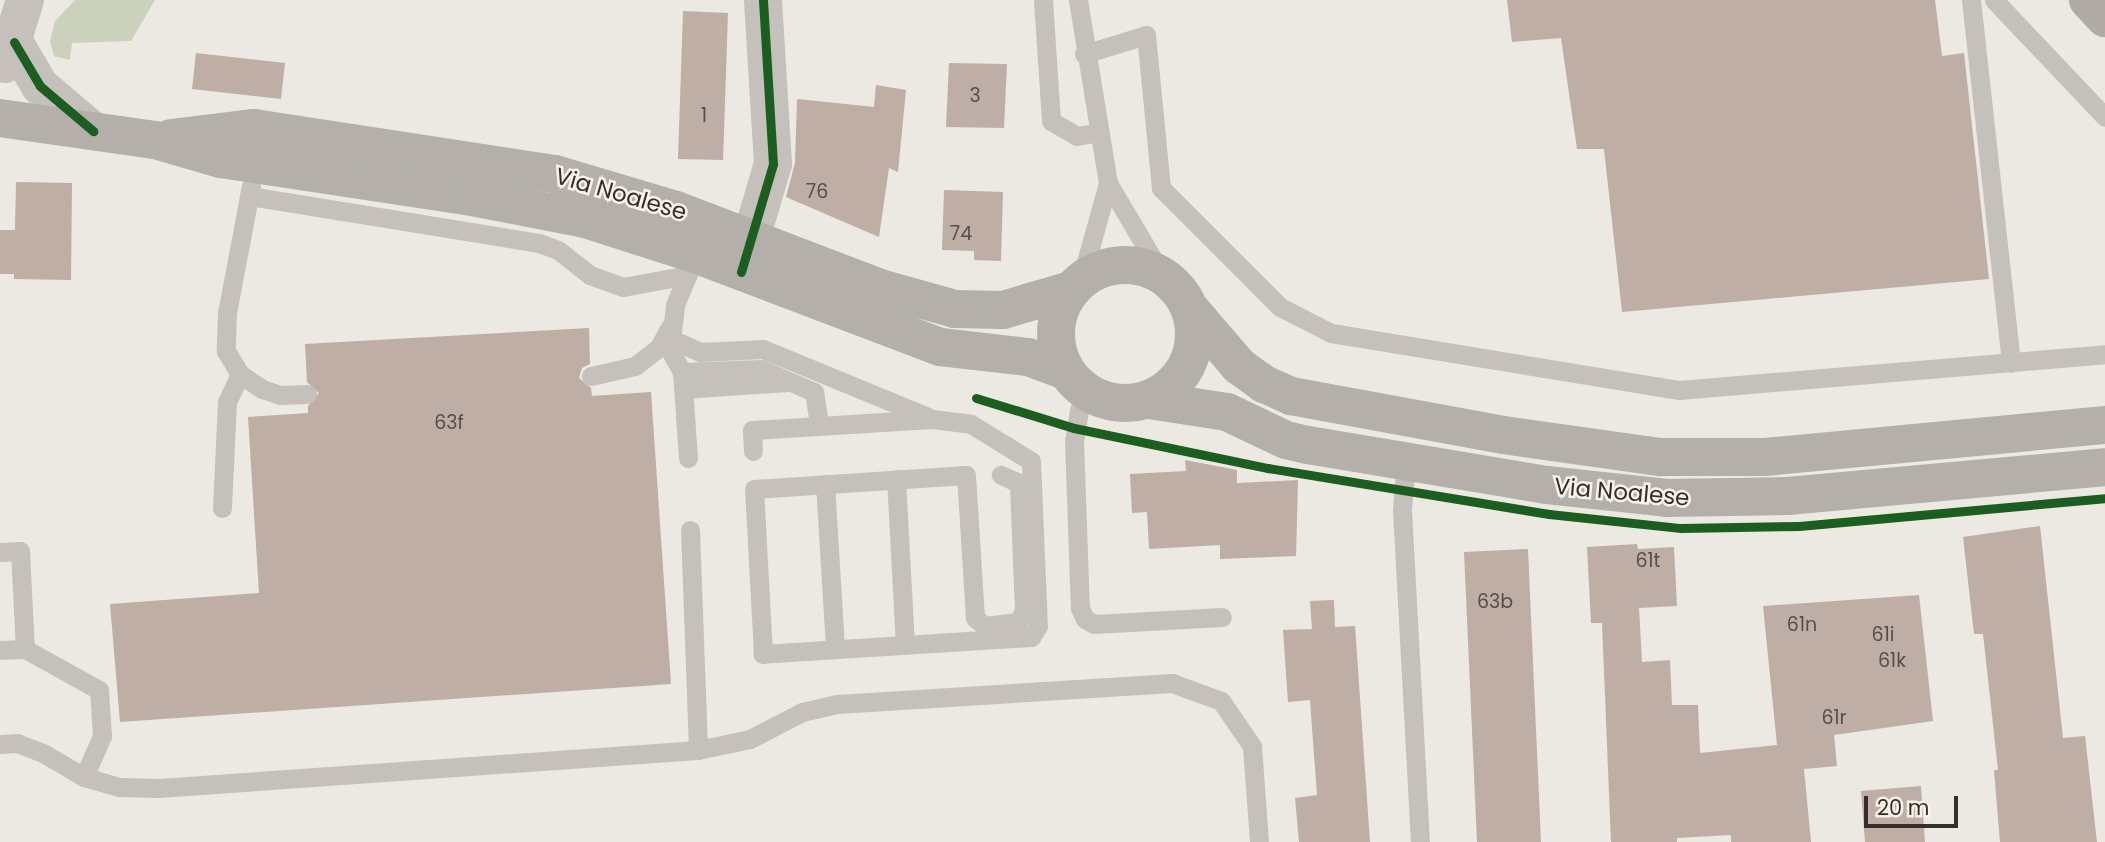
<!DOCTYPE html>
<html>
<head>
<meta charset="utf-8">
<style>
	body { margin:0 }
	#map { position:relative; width:2105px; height:842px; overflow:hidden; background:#ece8e2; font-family:Poppins,sans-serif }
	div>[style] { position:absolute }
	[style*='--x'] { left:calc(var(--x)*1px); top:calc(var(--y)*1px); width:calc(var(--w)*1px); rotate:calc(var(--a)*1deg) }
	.green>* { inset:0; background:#ccd1bd }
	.building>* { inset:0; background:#beaea5 }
	.service>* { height:19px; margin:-9.5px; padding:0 9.5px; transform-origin:9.5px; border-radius:9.5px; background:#c5c0bb }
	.minor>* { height:38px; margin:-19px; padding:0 19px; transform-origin:19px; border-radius:19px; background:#c5c0bb }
	.primary>* { height:38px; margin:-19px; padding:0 19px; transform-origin:19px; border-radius:19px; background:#b4afaa }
	.primary>.ring { margin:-19px; padding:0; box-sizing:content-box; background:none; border:38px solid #b4afaa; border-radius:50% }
	.trunk>* { height:38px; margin:-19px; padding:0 19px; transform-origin:19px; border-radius:19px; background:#b0aba6 }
	.cycleway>* { height:9px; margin:-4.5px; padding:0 4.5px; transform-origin:4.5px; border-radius:4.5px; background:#1b5e20 }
	span { translate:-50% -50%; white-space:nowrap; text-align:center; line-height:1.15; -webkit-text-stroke:5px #f8f3ea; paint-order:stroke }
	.number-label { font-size:19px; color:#584e49 }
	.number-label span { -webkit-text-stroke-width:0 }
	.street-label { font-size:23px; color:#362e2a }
	.scale { position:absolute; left:1864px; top:796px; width:94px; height:32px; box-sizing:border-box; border:4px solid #362e2a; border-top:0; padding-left:9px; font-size:21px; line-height:24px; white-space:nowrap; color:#362e2a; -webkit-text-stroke:5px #f8f3ea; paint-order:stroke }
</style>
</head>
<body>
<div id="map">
	<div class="green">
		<div style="clip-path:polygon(75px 0,155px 0,131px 41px,72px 43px,70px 60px,54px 56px,50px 42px,55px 21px)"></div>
	</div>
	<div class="building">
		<div style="clip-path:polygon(1507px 0,1935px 0,1942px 56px,1964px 53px,1989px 279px,1622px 312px,1604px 149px,1577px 149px,1561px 38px,1512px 42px)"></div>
		<div style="clip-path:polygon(683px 11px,728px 13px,723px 160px,678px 159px)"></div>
		<div style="clip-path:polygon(196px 53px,285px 63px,281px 99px,192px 89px)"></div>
		<div style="clip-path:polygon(949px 63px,1007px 64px,1004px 128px,946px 127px)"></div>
		<div style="clip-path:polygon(876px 85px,906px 90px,898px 172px,889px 168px,879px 237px,786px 197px,795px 163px,797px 99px,874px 107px)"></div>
		<div style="clip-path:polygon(16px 182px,72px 183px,71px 280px,14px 279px,14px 274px,0 274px,0 230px,15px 230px)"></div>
		<div style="clip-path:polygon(944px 190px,1003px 192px,1001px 261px,974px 260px,974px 251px,942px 250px)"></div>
		<div style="clip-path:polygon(589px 328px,590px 364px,582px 368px,579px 378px,591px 388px,592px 396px,651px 392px,671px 684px,120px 722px,110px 604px,259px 593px,248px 417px,308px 413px,308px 406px,319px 393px,307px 382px,305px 344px)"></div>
		<div style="clip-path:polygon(1185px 460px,1237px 470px,1237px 483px,1298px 480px,1296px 556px,1220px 559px,1220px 545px,1149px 549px,1147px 512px,1132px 513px,1130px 474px,1186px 471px)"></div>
		<div style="clip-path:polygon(2040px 526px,2063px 738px,2085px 736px,2097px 842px,2000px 842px,1994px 770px,1998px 770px,1983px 634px,1974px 634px,1963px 537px)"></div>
		<div style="clip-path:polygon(1637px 544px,1638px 549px,1674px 547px,1677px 606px,1639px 608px,1642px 662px,1670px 660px,1672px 705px,1698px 705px,1700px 753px,1777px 745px,1763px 606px,1919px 595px,1933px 721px,1834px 735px,1837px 766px,1804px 769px,1811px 842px,1731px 842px,1731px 835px,1677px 838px,1677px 842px,1611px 842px,1602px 623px,1591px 623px,1587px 547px)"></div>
		<div style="clip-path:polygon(1528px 549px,1541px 842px,1477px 842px,1464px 552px)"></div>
		<div style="clip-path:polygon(1334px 600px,1335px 627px,1355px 626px,1370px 842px,1299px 842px,1295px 798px,1317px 795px,1310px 700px,1288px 702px,1283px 630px,1312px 629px,1310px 601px)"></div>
		<div style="clip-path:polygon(1921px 786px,1925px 842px,1865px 842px,1861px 791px)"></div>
	</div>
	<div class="service">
		<div style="--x:1043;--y:0;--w:121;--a:86.2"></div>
		<div style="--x:1051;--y:121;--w:30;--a:30"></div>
		<div style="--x:1077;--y:136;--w:23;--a:-10"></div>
		<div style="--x:1078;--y:0;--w:185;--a:80.7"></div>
		<div style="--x:1108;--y:183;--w:108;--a:59.4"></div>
		<div style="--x:1971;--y:0;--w:365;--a:83.7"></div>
		<div style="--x:1994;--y:0;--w:161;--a:46.5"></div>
		<div style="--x:1084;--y:54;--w:65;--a:-17"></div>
		<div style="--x:1146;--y:35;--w:154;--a:84.4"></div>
		<div style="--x:1161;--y:188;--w:168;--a:45"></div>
		<div style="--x:1280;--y:307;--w:57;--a:27"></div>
		<div style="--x:1331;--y:333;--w:353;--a:9.3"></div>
		<div style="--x:1679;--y:390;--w:428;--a:-4.8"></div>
		<div style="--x:251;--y:186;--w:129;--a:100.7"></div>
		<div style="--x:227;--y:313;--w:38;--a:92"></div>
		<div style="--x:226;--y:351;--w:27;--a:59"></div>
		<div style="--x:240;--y:374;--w:27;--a:34"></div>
		<div style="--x:262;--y:389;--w:20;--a:18"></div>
		<div style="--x:281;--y:395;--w:26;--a:-2"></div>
		<div style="--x:249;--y:196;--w:294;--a:9.2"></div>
		<div style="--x:539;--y:243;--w:20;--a:20"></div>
		<div style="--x:558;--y:250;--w:41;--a:38"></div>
		<div style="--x:590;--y:275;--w:35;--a:20"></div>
		<div style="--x:623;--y:287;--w:66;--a:-10.5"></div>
		<div style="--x:1081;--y:280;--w:101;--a:-74.4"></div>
		<div style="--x:671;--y:339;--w:32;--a:24"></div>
		<div style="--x:700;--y:352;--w:63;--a:-2.7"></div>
		<div style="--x:763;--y:349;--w:178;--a:22.4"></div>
		<div style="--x:682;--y:372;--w:79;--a:-2.2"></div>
		<div style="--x:761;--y:369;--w:58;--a:23.5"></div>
		<div style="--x:814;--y:392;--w:33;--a:81"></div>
		<div style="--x:591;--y:376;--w:45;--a:-12.8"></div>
		<div style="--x:635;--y:366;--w:31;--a:-38"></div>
		<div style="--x:659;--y:347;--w:23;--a:-61"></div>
		<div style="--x:684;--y:389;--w:104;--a:-3.9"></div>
		<div style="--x:1091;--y:396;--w:18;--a:131"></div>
		<div style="--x:1079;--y:410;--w:30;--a:99"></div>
		<div style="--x:1074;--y:440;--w:168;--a:88"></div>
		<div style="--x:1080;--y:608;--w:12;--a:66"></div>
		<div style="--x:1085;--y:619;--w:10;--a:29"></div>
		<div style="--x:1094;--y:624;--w:128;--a:-3.1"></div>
		<div style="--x:753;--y:451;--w:21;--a:-93"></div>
		<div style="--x:752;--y:430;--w:180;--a:-3.5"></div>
		<div style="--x:932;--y:419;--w:39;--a:7"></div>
		<div style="--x:971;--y:424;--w:70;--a:31.7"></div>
		<div style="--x:1031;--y:461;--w:165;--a:87.6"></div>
		<div style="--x:1038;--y:626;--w:13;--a:122"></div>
		<div style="--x:1031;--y:637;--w:269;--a:176.4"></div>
		<div style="--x:763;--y:654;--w:165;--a:-93.1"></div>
		<div style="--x:754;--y:489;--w:212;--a:-3.8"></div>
		<div style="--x:966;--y:475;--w:143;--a:86.4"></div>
		<div style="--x:975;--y:618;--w:13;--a:39"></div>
		<div style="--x:985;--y:626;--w:33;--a:-7"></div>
		<div style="--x:1018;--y:622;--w:13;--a:-63"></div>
		<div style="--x:1024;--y:610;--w:127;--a:-92.3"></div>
		<div style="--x:1019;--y:483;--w:20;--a:-156"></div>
		<div style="--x:688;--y:458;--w:86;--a:-94"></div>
		<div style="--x:682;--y:372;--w:21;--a:-119"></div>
		<div style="--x:672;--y:354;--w:15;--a:-94"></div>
		<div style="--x:671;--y:339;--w:34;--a:-83"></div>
		<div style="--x:675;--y:305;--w:42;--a:-67.7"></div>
		<div style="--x:1406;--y:461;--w:49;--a:94.7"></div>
		<div style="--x:1402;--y:510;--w:332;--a:86.9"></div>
		<div style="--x:896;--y:479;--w:165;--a:86.9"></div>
		<div style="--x:825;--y:484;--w:165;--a:86.5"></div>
		<div style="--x:222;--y:508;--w:106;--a:-87.3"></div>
		<div style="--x:227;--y:402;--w:31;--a:-65"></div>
		<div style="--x:690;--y:530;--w:220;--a:87.9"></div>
		<div style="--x:0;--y:552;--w:20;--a:-3"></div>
		<div style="--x:20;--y:551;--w:98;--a:87.1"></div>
		<div style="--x:25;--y:649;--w:25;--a:178"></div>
		<div style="--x:0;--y:744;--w:17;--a:-3"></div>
		<div style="--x:17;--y:743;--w:28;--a:21"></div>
		<div style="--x:43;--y:753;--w:48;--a:30.3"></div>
		<div style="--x:84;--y:777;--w:45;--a:-66.3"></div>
		<div style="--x:102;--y:736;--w:46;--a:-93.7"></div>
		<div style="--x:99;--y:690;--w:85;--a:-151"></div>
		<div style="--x:84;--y:777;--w:36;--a:16"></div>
		<div style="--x:119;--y:787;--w:40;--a:1.4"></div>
		<div style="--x:159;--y:788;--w:540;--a:-4.03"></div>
		<div style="--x:698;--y:750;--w:53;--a:-11.9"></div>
		<div style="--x:750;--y:739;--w:59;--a:-27.4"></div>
		<div style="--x:802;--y:712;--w:37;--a:-13"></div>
		<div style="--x:838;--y:704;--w:335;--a:-3.6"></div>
		<div style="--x:1172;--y:683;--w:52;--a:20.2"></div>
		<div style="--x:1221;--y:701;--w:55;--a:55.4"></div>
		<div style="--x:1252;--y:746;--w:96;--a:85.8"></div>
	</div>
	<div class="minor">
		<div style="--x:14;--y:42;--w:51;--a:59.4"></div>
		<div style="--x:40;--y:86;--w:70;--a:40.3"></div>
		<div style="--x:5;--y:64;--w:67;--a:-72.6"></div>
		<div style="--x:742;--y:269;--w:109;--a:-73.6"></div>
		<div style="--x:773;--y:164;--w:164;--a:-93.5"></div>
	</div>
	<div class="primary">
		<div style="--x:0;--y:118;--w:157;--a:8.1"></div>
		<div style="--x:155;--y:140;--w:69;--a:16.1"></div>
		<div style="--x:221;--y:159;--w:249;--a:8.6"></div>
		<div style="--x:467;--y:196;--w:120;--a:11"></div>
		<div style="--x:585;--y:219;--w:115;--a:17.7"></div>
		<div style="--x:695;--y:254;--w:262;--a:20.8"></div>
		<div style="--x:940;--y:347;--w:89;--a:6.5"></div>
		<div style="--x:1028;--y:357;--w:40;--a:20.2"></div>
		<div style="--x:171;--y:138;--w:84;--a:-6.9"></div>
		<div style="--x:254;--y:128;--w:304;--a:8.7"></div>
		<div style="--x:555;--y:174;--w:126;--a:16.6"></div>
		<div style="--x:676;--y:210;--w:218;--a:20.9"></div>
		<div style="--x:880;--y:288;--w:78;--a:15.6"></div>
		<div style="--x:955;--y:309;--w:48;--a:1.2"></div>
		<div style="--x:1003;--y:310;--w:71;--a:-16.4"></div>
		<div class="ring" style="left:1056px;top:265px;width:100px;height:100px"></div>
		<div style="--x:1191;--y:310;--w:74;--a:49.4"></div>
		<div style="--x:1239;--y:366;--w:31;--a:36"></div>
		<div style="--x:1264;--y:384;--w:30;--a:24"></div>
		<div style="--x:1291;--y:396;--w:216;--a:10.4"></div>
		<div style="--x:1503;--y:435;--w:159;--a:8"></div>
		<div style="--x:1660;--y:457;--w:105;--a:0"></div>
		<div style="--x:1765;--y:457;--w:342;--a:-5.4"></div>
		<div style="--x:1149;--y:400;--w:79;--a:8.7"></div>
		<div style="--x:1227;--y:412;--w:65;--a:25.4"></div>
		<div style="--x:1286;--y:440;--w:23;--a:13"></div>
		<div style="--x:1308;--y:445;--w:242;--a:9.5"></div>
		<div style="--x:1547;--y:485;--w:120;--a:6.2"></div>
		<div style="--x:1666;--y:498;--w:122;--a:-0.9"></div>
		<div style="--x:1788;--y:496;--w:318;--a:-5.2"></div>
	</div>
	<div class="trunk">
		<div style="--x:2088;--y:0;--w:25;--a:47"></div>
	</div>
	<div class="cycleway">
		<div style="--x:14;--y:42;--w:51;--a:59.4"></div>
		<div style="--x:40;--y:86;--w:70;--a:40.3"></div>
		<div style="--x:741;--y:272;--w:113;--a:-73.5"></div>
		<div style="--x:773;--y:164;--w:164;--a:-93.5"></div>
		<div style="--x:976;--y:398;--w:102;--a:17"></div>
		<div style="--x:1074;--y:428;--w:198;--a:11.7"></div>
		<div style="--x:1268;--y:468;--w:285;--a:9.3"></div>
		<div style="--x:1549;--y:514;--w:133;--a:6.1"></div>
		<div style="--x:1681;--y:528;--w:118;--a:-1"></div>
		<div style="--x:1799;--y:526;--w:307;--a:-5.2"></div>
	</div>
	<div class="number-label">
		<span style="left:975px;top:96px">3</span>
		<span style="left:704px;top:116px">1</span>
		<span style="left:817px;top:192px">76</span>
		<span style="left:961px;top:234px">74</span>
		<span style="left:449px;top:423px">63f</span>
		<span style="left:1648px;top:561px">61t</span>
		<span style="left:1495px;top:602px">63b</span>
		<span style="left:1802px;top:625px">61n</span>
		<span style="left:1883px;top:635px">61i</span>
		<span style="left:1892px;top:661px">61k</span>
		<span style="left:1834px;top:718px">61r</span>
	</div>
	<div class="street-label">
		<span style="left:621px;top:194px;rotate:16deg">Via Noalese</span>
		<span style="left:1622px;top:492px;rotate:5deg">Via Noalese</span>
	</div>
	<div class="scale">20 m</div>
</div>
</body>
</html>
